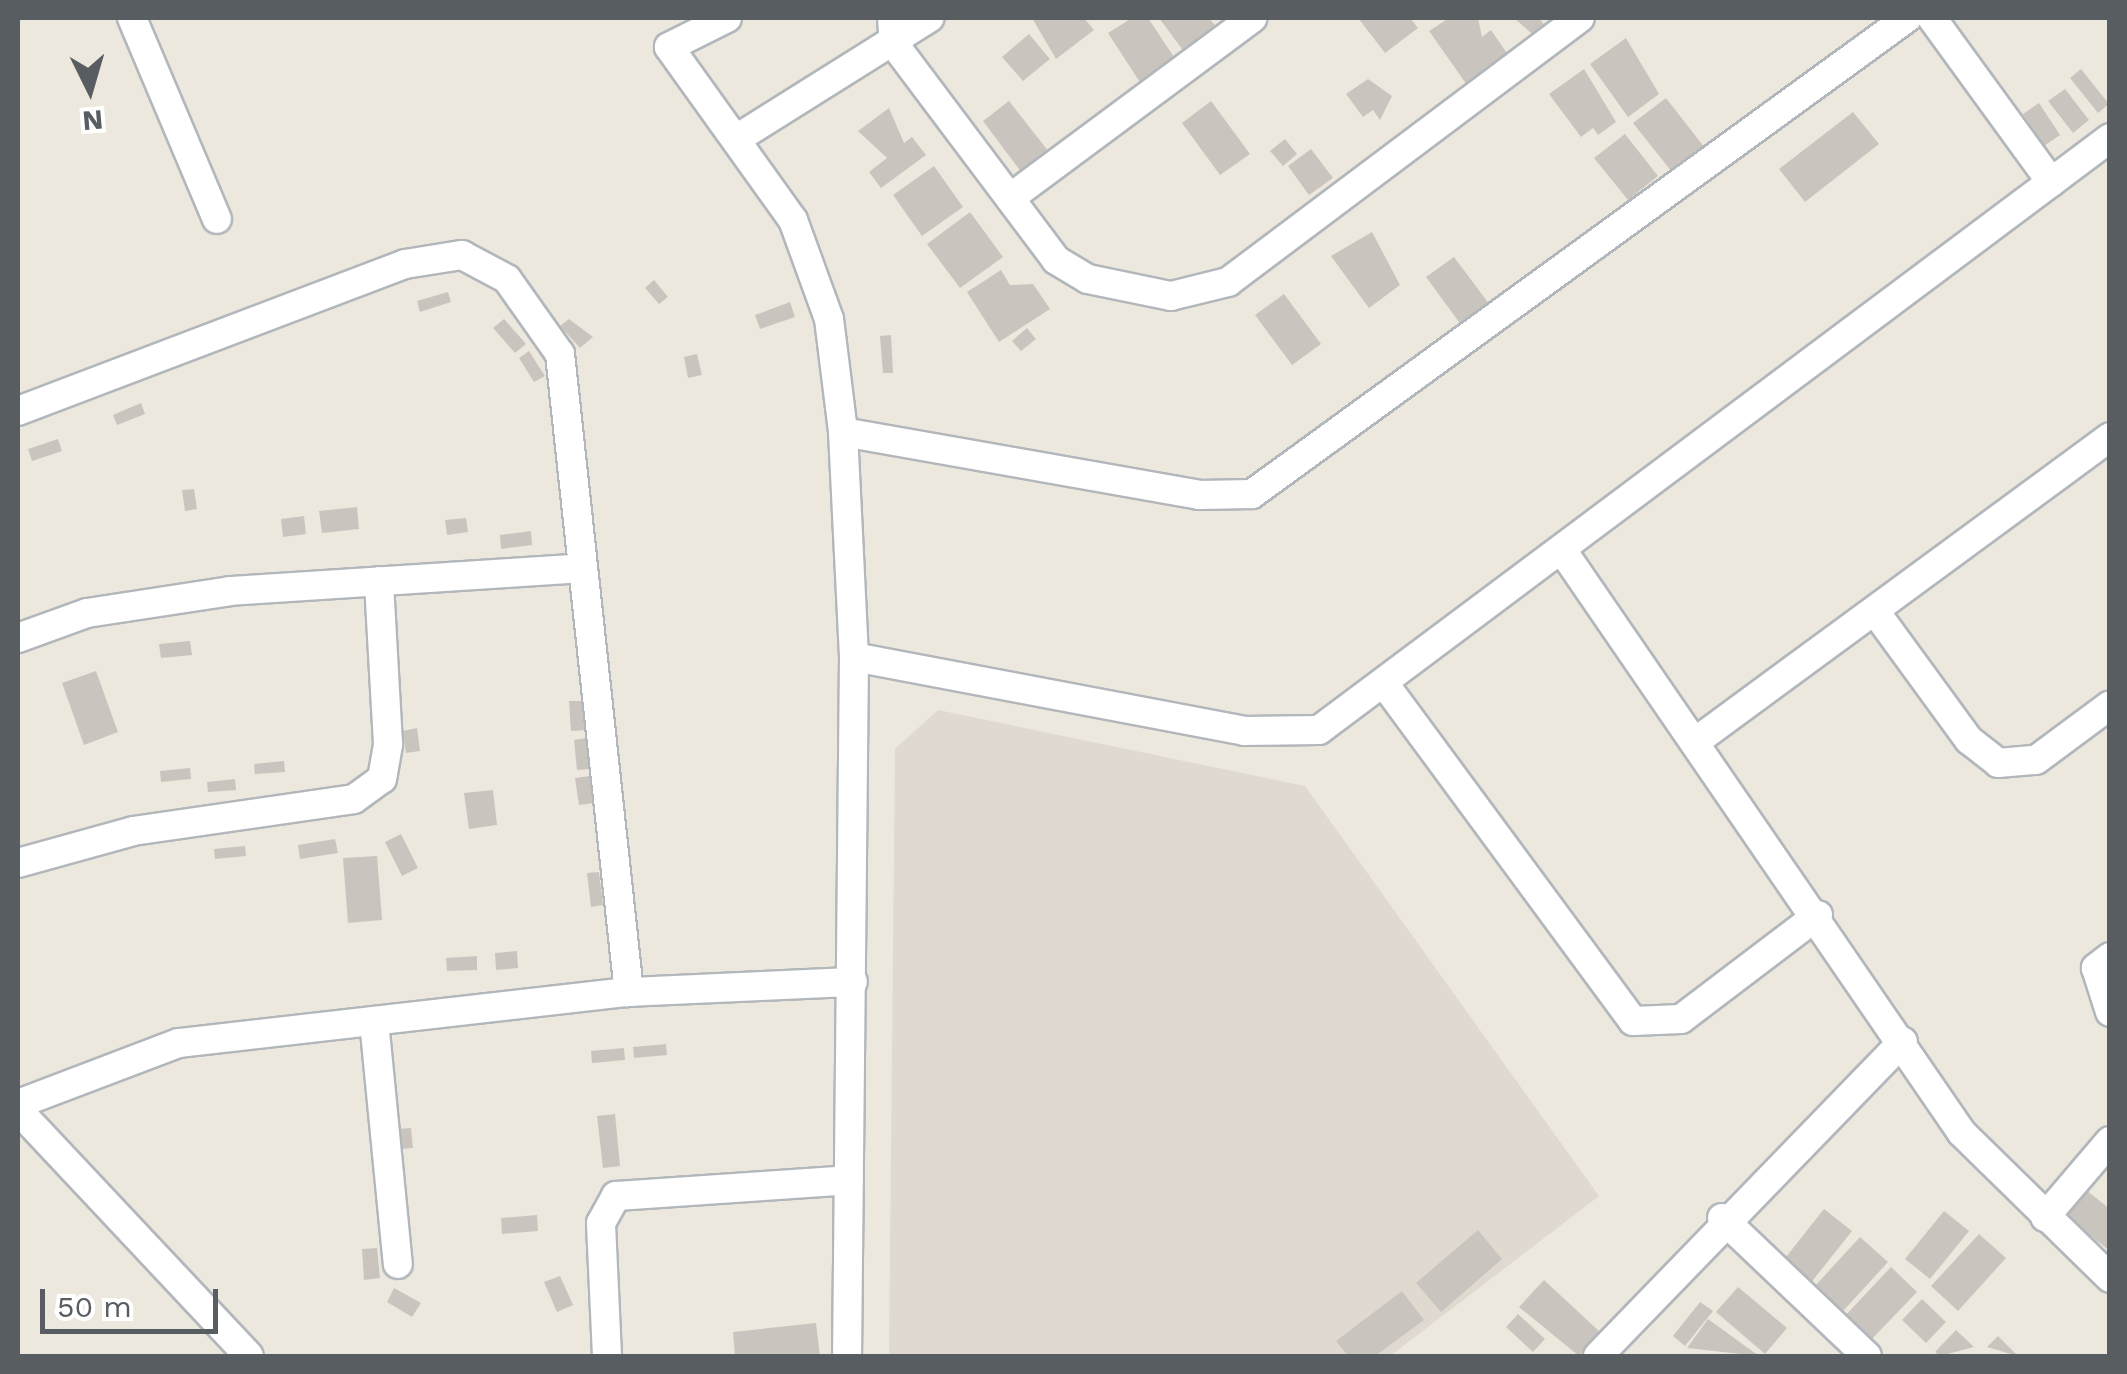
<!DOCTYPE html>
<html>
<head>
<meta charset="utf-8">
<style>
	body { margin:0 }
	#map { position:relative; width:2127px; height:1374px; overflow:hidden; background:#ede8de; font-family:"Work Sans",sans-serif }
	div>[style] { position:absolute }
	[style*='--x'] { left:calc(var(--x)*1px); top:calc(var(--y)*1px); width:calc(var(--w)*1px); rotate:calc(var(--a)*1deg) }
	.education>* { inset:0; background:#dfd9cf }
	.building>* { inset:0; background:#c9c5be }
	.roads { filter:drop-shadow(2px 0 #b2b7bb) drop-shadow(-2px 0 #b2b7bb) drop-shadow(0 2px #b2b7bb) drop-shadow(0 -2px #b2b7bb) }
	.minor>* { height:28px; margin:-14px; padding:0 14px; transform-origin:14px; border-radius:14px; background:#fff }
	span { translate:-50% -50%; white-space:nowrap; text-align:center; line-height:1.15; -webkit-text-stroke:9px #fff; paint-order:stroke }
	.frame { position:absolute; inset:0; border:20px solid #585d61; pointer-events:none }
	.north { position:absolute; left:40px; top:40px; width:100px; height:100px; -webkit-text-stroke:8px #fff; paint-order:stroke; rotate:175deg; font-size:28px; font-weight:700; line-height:40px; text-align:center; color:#585d61 }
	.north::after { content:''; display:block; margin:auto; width:35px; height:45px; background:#585d61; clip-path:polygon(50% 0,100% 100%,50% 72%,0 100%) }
	.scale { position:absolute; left:40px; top:1289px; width:178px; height:45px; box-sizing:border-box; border:5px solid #585d61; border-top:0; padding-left:12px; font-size:30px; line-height:35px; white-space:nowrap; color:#585d61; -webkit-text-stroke:8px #fff; paint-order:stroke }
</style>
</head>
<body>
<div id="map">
	<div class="education">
		<div style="clip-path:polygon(938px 710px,1305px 786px,1599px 1196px,1390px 1356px,889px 1356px,895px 749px)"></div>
	</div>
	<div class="building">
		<div style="clip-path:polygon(1032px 18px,1084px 18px,1094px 30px,1056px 59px)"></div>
		<div style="clip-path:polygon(1132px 18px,1148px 18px,1176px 60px,1141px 84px,1108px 33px)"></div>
		<div style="clip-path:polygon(1159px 18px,1209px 18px,1218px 29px,1185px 53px)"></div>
		<div style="clip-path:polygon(1358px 18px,1410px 18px,1418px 28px,1385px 53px)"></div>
		<div style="clip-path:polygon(1449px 18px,1478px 18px,1482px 37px,1491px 30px,1509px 56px,1467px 85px,1429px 31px)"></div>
		<div style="clip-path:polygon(1514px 18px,1539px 18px,1549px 31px,1538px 39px)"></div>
		<div style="clip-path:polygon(1029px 34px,1050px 59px,1023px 81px,1002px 57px)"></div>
		<div style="clip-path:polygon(1626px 38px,1659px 94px,1628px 117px,1590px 64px)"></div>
		<div style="clip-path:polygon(1584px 69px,1616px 122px,1598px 135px,1593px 128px,1581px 137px,1549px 94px)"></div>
		<div style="clip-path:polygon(2081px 69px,2109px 104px,2098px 113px,2070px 78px)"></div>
		<div style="clip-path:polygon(1368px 79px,1392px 96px,1380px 120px,1373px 110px,1363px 117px,1346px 94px)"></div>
		<div style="clip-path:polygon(2065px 89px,2089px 120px,2073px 133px,2048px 101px)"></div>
		<div style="clip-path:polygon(1666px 98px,1708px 152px,1676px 177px,1633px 123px)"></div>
		<div style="clip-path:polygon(1009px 101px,1049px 152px,1022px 173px,983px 121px)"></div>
		<div style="clip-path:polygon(1211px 101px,1250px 154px,1220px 175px,1182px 123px)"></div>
		<div style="clip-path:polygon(2039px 103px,2060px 135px,2044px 146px,2023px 114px)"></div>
		<div style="clip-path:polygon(889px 108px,904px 143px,912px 137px,926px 155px,881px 188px,869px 172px,887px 158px,858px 131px)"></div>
		<div style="clip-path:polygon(1853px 112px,1879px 144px,1805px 202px,1779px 169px)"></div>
		<div style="clip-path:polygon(1625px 134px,1658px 176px,1628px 200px,1594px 158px)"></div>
		<div style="clip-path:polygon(1285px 139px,1297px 154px,1283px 166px,1270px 151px)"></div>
		<div style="clip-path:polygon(1311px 149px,1333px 178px,1309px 195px,1288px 166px)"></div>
		<div style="clip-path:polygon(934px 166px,963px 207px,922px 236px,893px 195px)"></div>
		<div style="clip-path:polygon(970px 212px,1003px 257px,960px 288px,927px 244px)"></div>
		<div style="clip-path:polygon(1372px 232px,1400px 285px,1369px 308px,1331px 256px)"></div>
		<div style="clip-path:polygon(1454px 257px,1490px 305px,1462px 326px,1426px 277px)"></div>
		<div style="clip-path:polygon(1001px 270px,1010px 285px,1033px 284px,1050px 309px,999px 342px,967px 292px)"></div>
		<div style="clip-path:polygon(654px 280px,668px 297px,659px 304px,645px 288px)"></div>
		<div style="clip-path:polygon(448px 292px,451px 302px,420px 312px,417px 301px)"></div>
		<div style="clip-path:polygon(1284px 294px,1321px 344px,1292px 365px,1255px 315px)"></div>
		<div style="clip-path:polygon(790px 302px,795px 317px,760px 329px,755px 315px)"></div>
		<div style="clip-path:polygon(504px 319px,526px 344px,515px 353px,493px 328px)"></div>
		<div style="clip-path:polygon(569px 319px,593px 337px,580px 348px,560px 326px)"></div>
		<div style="clip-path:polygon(1027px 328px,1036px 339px,1021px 351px,1012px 341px)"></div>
		<div style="clip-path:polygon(891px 335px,893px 373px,883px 373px,880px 336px)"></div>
		<div style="clip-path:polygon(529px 351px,545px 376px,534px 382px,519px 358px)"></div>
		<div style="clip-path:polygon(697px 354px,702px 375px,688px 378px,684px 357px)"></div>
		<div style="clip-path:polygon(141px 403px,145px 414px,117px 425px,113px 415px)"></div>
		<div style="clip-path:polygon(58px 439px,62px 451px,32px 461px,28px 449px)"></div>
		<div style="clip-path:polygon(194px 489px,197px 509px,185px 511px,182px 490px)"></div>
		<div style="clip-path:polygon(357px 507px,359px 529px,322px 533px,319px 511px)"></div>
		<div style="clip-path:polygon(304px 516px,306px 534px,283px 537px,281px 519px)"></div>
		<div style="clip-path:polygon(466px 518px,468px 532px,447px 535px,445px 520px)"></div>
		<div style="clip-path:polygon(531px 531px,532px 545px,501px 549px,500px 535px)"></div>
		<div style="clip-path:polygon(190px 641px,192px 655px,161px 658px,159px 644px)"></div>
		<div style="clip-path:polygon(96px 671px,118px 732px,84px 745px,62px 683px)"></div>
		<div style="clip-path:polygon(569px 701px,584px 701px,586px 730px,571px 731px)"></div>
		<div style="clip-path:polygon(417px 728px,420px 751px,406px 753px,403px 731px)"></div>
		<div style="clip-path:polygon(586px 738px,590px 769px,577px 770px,574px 740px)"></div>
		<div style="clip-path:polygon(284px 761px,285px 772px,255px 774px,254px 764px)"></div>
		<div style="clip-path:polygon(190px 768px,191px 779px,161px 782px,160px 771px)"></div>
		<div style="clip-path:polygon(590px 776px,594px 803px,579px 805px,575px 778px)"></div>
		<div style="clip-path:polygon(235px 779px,236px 790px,208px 792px,207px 782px)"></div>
		<div style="clip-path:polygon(493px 790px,497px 825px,469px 829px,464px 793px)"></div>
		<div style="clip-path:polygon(401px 834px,418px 868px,402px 876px,385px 842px)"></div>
		<div style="clip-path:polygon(335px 839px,338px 853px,300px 859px,298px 845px)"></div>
		<div style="clip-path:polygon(245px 846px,246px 856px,215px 859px,214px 849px)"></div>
		<div style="clip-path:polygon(377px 856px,382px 920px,348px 923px,343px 858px)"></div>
		<div style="clip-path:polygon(599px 872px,603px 905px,591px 907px,587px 873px)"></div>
		<div style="clip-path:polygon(517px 951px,518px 968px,496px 970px,495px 953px)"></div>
		<div style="clip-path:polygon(477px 956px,477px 970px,447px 971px,446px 958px)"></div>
		<div style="clip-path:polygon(666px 1044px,667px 1055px,634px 1058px,633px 1047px)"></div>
		<div style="clip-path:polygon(624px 1048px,625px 1060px,592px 1063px,591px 1051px)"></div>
		<div style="clip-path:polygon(615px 1114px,620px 1166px,603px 1168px,597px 1116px)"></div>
		<div style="clip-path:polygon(411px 1128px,413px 1148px,398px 1149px,396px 1129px)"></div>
		<div style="clip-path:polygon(2086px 1190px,2110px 1209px,2110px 1251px,2065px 1216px)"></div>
		<div style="clip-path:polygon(1824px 1209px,1852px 1231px,1810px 1284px,1782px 1262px)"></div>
		<div style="clip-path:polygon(1944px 1211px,1969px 1231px,1930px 1279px,1905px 1259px)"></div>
		<div style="clip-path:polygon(537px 1215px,538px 1231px,502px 1234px,501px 1218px)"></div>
		<div style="clip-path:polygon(1478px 1230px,1502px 1259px,1441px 1312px,1416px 1283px)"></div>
		<div style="clip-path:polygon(1979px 1234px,2006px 1258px,1958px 1311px,1931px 1286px)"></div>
		<div style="clip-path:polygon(1860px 1237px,1888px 1262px,1843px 1311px,1815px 1286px)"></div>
		<div style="clip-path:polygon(377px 1248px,380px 1278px,364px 1280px,362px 1249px)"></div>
		<div style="clip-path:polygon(1891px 1267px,1917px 1292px,1868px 1343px,1842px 1319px)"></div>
		<div style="clip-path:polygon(560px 1276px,573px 1305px,557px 1312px,544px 1282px)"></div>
		<div style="clip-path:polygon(1544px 1280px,1601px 1333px,1579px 1356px,1519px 1307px)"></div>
		<div style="clip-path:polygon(1738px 1287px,1787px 1328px,1765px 1354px,1716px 1312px)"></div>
		<div style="clip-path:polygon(394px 1288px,421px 1303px,412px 1317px,387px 1302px)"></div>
		<div style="clip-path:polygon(1402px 1291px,1424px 1320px,1375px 1356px,1348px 1356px,1336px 1341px)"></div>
		<div style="clip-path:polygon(1922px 1299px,1946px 1322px,1926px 1343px,1902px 1320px)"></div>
		<div style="clip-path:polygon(1700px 1302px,1713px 1311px,1685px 1346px,1673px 1336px)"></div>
		<div style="clip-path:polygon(1518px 1314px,1545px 1339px,1533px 1352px,1506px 1327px)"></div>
		<div style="clip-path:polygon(1708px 1319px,1759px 1356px,1687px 1348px)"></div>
		<div style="clip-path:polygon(816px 1323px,820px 1356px,735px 1356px,733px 1332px)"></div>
		<div style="clip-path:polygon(1956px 1330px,1974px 1347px,1940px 1356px,1935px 1352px)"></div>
		<div style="clip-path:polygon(1998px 1336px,2018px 1356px,1987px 1347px)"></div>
	</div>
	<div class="roads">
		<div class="minor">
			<div style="--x:132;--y:18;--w:218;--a:67.1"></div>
			<div style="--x:727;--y:18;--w:65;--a:153.4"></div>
			<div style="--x:669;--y:47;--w:213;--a:54.4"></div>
			<div style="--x:793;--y:220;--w:105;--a:70"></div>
			<div style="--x:829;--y:319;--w:114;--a:82.9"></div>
			<div style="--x:843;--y:432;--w:225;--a:87.2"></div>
			<div style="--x:854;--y:657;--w:699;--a:90.57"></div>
			<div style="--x:892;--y:18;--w:26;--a:86"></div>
			<div style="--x:894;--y:44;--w:270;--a:53.1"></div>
			<div style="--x:1056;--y:260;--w:37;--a:31"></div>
			<div style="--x:1088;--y:279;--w:85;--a:11.6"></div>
			<div style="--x:1171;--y:296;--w:59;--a:-13.8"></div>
			<div style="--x:1228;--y:282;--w:440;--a:-36.9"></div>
			<div style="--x:1932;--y:18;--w:203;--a:54"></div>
			<div style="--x:738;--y:138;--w:226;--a:-32.1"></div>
			<div style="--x:1010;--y:198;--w:302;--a:-36.6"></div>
			<div style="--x:18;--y:411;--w:414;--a:-20.8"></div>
			<div style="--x:405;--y:264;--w:58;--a:-9"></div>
			<div style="--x:462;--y:255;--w:51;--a:28.1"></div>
			<div style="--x:507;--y:279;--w:92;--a:54.8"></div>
			<div style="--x:560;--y:354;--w:642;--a:83.83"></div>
			<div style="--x:843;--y:432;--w:362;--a:10"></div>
			<div style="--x:1199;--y:495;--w:53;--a:-1.1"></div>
			<div style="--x:1252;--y:494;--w:810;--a:-36.01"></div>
			<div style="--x:1562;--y:550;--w:707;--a:55.55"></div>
			<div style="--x:1962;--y:1133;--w:207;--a:44.4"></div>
			<div style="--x:1877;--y:614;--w:156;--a:53.9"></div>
			<div style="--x:1969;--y:740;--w:37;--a:38"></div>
			<div style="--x:1998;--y:763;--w:38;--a:-5"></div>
			<div style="--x:2036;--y:760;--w:92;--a:-36.6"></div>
			<div style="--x:18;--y:638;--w:73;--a:-19.9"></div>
			<div style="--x:87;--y:613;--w:145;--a:-8.7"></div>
			<div style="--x:230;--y:591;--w:352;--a:-3.7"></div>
			<div style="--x:854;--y:657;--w:397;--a:10.7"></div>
			<div style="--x:1244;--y:731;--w:75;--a:-0.8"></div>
			<div style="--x:1319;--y:730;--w:988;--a:-36.81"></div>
			<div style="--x:1386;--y:686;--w:416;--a:53.6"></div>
			<div style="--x:1633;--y:1021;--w:48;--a:-2.4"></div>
			<div style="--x:1681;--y:1019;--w:172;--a:-37.2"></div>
			<div style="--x:1695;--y:742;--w:515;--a:-36.31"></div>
			<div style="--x:18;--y:863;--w:119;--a:-15.5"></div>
			<div style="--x:133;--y:831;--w:223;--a:-8.2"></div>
			<div style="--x:354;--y:799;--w:34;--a:-36"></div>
			<div style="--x:382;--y:779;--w:36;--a:-80"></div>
			<div style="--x:388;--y:744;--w:163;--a:-93.2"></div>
			<div style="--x:2110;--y:957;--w:18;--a:142"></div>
			<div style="--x:2096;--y:968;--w:46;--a:72.3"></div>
			<div style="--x:374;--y:1021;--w:244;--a:84.4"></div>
			<div style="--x:18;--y:1104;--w:172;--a:-20.8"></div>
			<div style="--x:179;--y:1043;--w:453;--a:-6.5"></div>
			<div style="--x:629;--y:992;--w:224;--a:-2.6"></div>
			<div style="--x:18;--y:1110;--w:337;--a:46.8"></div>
			<div style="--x:2045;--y:1217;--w:100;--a:-49.5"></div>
			<div style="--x:1722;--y:1218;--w:200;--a:43.6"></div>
			<div style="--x:607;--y:1356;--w:133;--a:-92.6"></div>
			<div style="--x:601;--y:1223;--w:31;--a:-61"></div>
			<div style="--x:616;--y:1196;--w:233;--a:-3.9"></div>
			<div style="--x:1598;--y:1356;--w:438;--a:-45.9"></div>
		</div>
	</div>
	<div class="frame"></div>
	<div class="north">N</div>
	<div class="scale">50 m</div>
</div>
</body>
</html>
